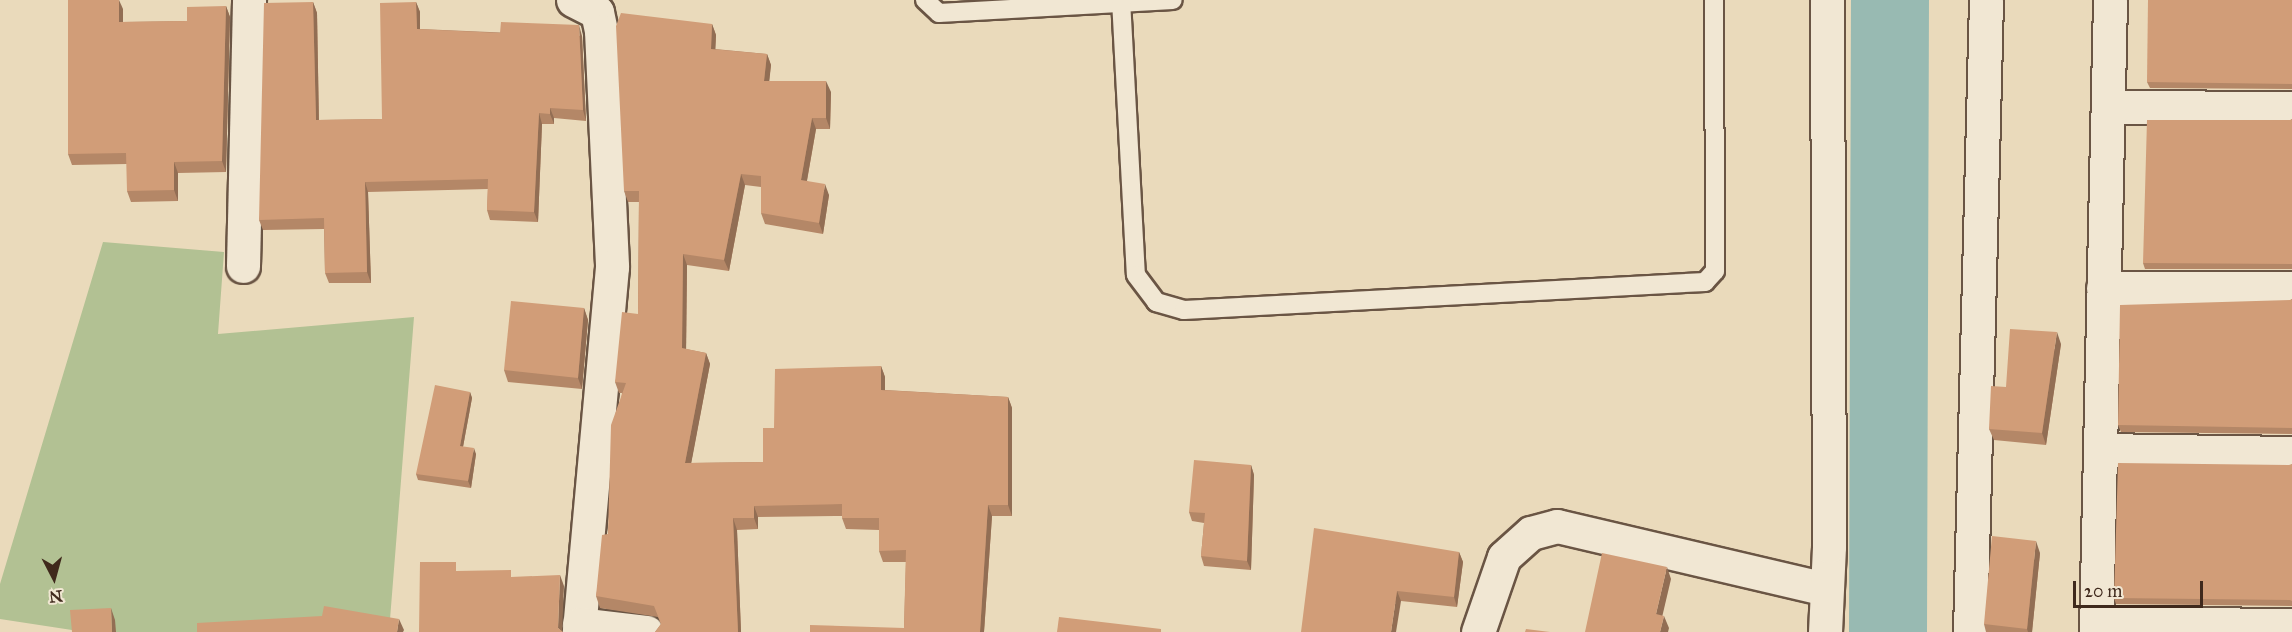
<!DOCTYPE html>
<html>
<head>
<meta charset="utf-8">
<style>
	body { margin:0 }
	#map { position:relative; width:2292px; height:632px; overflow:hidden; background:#eadabb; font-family:"IM FELL Great Primer",serif }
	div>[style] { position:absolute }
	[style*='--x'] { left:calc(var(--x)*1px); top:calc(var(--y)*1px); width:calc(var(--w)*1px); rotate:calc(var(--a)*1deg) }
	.green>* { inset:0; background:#b2c193 }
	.river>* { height:78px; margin:-39px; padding:0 39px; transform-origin:39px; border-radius:39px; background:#98bab2 }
	.roads { filter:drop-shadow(2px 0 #6a5544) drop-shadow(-2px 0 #6a5544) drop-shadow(0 2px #6a5544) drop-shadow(0 -2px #6a5544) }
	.service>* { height:18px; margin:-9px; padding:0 9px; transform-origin:9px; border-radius:9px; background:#f1e7d3 }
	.minor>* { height:33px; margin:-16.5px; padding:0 16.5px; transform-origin:16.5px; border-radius:16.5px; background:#f1e7d3 }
	.wall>* { inset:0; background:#b48767 }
	.shaded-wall>* { inset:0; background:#926e54 }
	.building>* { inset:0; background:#d19d78 }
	span { translate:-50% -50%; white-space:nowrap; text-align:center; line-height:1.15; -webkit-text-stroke:5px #f1e7d3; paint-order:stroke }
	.north { position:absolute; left:24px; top:548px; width:60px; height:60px; -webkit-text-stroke:4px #f1e7d3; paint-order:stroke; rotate:174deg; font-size:16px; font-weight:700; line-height:24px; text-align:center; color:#3f291c }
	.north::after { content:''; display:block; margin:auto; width:21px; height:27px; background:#3f291c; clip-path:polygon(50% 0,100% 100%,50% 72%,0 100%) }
	.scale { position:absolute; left:2073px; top:581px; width:130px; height:27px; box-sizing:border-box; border:3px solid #3f291c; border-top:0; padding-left:8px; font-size:18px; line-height:21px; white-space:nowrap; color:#3f291c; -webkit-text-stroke:4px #f1e7d3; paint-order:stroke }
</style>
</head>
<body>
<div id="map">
	<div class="green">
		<div style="clip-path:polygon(103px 242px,224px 252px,218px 334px,414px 317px,389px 632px,85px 632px,0 619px,0 584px)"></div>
	</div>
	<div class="river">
		<div style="--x:1888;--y:632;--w:632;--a:-89.82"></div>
	</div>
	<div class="roads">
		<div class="service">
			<div style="--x:925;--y:0;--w:19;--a:43"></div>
			<div style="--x:939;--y:13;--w:234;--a:-3.2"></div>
			<div style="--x:1121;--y:0;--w:275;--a:86.9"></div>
			<div style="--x:1136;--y:275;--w:34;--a:53"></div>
			<div style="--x:1156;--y:302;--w:29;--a:16"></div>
			<div style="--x:1184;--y:310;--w:522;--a:-3.08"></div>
			<div style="--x:1705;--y:282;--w:15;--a:-48"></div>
			<div style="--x:1715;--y:271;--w:271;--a:-90.2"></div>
		</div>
		<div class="minor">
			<div style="--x:573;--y:0;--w:27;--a:27"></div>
			<div style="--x:597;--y:12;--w:19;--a:78"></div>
			<div style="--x:601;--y:31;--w:236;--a:87.3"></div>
			<div style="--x:612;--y:267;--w:366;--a:95.2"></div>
			<div style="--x:2108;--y:107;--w:184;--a:0.3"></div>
			<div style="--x:243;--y:266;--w:266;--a:-88.7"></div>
			<div style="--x:2103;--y:288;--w:189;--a:0"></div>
			<div style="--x:2100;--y:450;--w:192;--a:0.9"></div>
			<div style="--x:2096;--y:623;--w:196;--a:0.6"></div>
			<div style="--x:579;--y:624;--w:68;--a:6.7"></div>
			<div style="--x:1478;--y:632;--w:79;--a:-70.9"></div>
			<div style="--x:1504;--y:557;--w:36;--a:-42"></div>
			<div style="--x:1531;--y:533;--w:27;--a:-15"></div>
			<div style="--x:1557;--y:526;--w:276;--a:13.2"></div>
			<div style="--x:1825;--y:632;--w:86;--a:-87.3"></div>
			<div style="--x:1829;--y:546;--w:546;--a:-90.21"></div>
			<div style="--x:1970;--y:632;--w:632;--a:-88.55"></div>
			<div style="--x:2096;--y:632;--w:632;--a:-88.73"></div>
		</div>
	</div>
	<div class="wall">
		<div style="clip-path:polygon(2292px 0,2292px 89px,2150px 88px,2147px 82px)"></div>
		<div style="clip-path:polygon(313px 2px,317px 13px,319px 120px,382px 119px,416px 2px,420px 12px,420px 29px,582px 36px,586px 121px,554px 118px,554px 124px,542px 124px,538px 222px,490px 220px,487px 210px,488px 189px,368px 192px,371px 283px,329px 283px,325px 273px,324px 229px,263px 230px,259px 220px)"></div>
		<div style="clip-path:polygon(226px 6px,230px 17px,226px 172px,178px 173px,178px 201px,131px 202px,127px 191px,127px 164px,72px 165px,68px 154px,123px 9px,123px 22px,187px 21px)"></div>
		<div style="clip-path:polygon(712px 24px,716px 35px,715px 49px,767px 54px,771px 65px,769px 81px,831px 92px,830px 129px,816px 129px,807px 181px,829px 195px,823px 234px,765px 224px,761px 213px,761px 187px,745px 185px,729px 271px,687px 265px,686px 349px,706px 353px,710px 364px,691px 463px,763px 462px,774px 428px,881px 366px,885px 377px,885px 390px,1008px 397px,1012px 408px,1012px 516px,992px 516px,984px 632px,810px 632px,904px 628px,906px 562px,883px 562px,879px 551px,879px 530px,846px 529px,842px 518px,842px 516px,758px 517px,758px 529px,737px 530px,741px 632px,655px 632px,661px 624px,658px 617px,600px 608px,596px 596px,608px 534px,622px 393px,619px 393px,615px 382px,638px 314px,639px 202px,628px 202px,624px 191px)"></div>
		<div style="clip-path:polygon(2292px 119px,2292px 269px,2145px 269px,2143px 263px)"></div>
		<div style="clip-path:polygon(2292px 299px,2292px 434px,2121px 432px,2118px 425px)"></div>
		<div style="clip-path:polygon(584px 308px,588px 320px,582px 389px,508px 382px,504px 370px)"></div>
		<div style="clip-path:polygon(2061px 344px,2046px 445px,1994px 440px,1989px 429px,2006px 387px)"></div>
		<div style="clip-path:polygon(470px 392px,472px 398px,463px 447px,476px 454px,471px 488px,418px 480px,416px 474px)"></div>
		<div style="clip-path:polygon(2292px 464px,2292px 606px,2116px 604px,2114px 598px)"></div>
		<div style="clip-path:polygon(1251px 465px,1254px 475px,1251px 570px,1204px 566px,1201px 556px,1204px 523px,1192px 521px,1189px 512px)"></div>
		<div style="clip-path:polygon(1459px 552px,1463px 562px,1457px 607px,1401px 601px,1301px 632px)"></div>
		<div style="clip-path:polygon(2040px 553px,2032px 632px,1986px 632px,1984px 624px)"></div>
	</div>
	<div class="shaded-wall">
		<div style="clip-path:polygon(119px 0,123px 9px,123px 33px,119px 22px)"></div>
		<div style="clip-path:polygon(313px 2px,317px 13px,319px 130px,316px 120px)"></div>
		<div style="clip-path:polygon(416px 2px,420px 12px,420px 39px,417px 29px)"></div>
		<div style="clip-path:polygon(226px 6px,230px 17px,226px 172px,222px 161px)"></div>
		<div style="clip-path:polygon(712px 24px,716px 35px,715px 60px,711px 49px)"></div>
		<div style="clip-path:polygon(579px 25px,582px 36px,586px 121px,583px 110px)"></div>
		<div style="clip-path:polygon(767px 54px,771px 65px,768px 93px,764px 81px)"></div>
		<div style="clip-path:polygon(826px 81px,831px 92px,830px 129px,826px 118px)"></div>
		<div style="clip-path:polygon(550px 108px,554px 118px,554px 124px,550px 114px)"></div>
		<div style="clip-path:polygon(539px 113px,542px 124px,538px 222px,534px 212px)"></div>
		<div style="clip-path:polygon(812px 118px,816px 129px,805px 191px,801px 180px)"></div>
		<div style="clip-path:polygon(174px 162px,178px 173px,178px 201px,174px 190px)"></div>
		<div style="clip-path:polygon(741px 174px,745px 185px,729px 271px,724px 260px)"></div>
		<div style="clip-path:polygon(365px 182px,368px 192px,371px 283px,367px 272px)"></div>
		<div style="clip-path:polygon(825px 184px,829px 195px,823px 234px,819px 223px)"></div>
		<div style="clip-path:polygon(683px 254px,687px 265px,686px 359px,682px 348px)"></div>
		<div style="clip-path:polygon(584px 308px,588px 320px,582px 389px,578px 378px)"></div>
		<div style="clip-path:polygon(2057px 332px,2061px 344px,2046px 445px,2042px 433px)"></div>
		<div style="clip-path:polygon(706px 353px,710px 364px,689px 475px,685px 463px)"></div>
		<div style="clip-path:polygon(881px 366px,885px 377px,885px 401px,881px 390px)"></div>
		<div style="clip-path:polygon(470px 392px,472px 398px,462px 452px,460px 446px)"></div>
		<div style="clip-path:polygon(1008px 397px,1012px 408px,1012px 516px,1008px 505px)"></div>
		<div style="clip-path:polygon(474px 448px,476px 454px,471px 488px,468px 481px)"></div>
		<div style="clip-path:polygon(1251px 465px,1254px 475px,1251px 570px,1247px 561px)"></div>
		<div style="clip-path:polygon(988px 505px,992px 516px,984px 632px,980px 632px)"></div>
		<div style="clip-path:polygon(754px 506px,758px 517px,758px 529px,754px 518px)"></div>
		<div style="clip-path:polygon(733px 518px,737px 530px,741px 632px,738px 632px)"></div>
		<div style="clip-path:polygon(2036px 541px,2040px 553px,2032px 632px,2028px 632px,2027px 629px)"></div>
		<div style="clip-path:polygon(1459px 552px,1463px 562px,1457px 607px,1454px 597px)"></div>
		<div style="clip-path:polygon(1667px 567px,1671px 579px,1660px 626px,1656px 614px)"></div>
		<div style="clip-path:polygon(560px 575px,564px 586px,562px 632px,558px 628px)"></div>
		<div style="clip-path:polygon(1397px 591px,1401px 601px,1396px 632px,1391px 632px)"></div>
		<div style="clip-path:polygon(111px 608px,115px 620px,116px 632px,112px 632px)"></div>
		<div style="clip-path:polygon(1664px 616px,1669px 628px,1668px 632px,1660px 632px)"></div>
		<div style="clip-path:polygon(399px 619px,404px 630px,403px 632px,397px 632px)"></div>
	</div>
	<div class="building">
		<div style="clip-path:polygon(68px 0,119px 0,119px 22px,187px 21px,187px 7px,226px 6px,222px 161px,174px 162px,174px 190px,127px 191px,126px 153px,68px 154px)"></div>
		<div style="clip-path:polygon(2148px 0,2292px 0,2292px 84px,2147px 82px)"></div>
		<div style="clip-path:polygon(313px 2px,316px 120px,382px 119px,380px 3px,416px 2px,417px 29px,500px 33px,501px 22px,579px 25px,583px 110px,550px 108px,550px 114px,539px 113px,534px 212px,487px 210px,488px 179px,365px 182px,367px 272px,325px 273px,324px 218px,259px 220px,264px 3px)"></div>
		<div style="clip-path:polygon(621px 13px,712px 24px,711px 49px,767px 54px,764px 81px,826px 81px,826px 118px,812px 118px,801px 180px,825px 184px,819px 223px,761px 213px,761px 176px,741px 174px,724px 260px,683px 254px,682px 348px,706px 353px,685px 463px,763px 462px,763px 428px,774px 428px,775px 369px,881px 366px,881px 390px,1008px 397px,1008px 505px,988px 505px,980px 632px,810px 632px,810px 625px,904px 628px,906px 550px,879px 551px,879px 518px,842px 518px,842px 504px,754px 506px,754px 518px,733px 518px,738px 632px,655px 632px,661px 624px,654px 606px,596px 596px,602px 535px,608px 534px,611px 425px,626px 383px,615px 382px,622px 312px,638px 314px,639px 191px,624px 191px,616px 26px)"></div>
		<div style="clip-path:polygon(2292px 119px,2292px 264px,2143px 263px,2147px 120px,2290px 120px)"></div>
		<div style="clip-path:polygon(2292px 299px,2292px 428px,2118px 425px,2120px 305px,2290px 300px)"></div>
		<div style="clip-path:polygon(511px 301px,584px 308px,578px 378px,504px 370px)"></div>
		<div style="clip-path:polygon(2010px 329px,2057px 332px,2042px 433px,1989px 429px,1991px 386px,2006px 387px)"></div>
		<div style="clip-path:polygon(435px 385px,470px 392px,460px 446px,474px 448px,468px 481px,416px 474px)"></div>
		<div style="clip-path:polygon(1194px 460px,1251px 465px,1247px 561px,1201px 556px,1205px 513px,1189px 512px)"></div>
		<div style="clip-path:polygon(2118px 463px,2289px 465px,2292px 464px,2292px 601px,2290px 600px,2114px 598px)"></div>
		<div style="clip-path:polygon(1314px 528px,1459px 552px,1454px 597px,1397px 591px,1391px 632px,1301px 632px)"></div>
		<div style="clip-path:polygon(1992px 536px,2036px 541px,2027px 629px,1984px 624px)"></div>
		<div style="clip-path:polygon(1602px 553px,1667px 567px,1656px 614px,1664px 616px,1660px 632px,1585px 632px)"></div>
		<div style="clip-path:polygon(420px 562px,456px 562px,456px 571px,511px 570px,511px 577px,560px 575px,558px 628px,563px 632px,419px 632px)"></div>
		<div style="clip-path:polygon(324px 606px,399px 619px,397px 632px,197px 632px,197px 623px,322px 616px)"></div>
		<div style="clip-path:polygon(111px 608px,112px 632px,72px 632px,70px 610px)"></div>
		<div style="clip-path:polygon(1059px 617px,1161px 629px,1161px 632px,1057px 632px)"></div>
		<div style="clip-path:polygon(1526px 629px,1550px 632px,1525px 632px)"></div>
	</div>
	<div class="north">N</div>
	<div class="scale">20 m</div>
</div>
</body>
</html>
